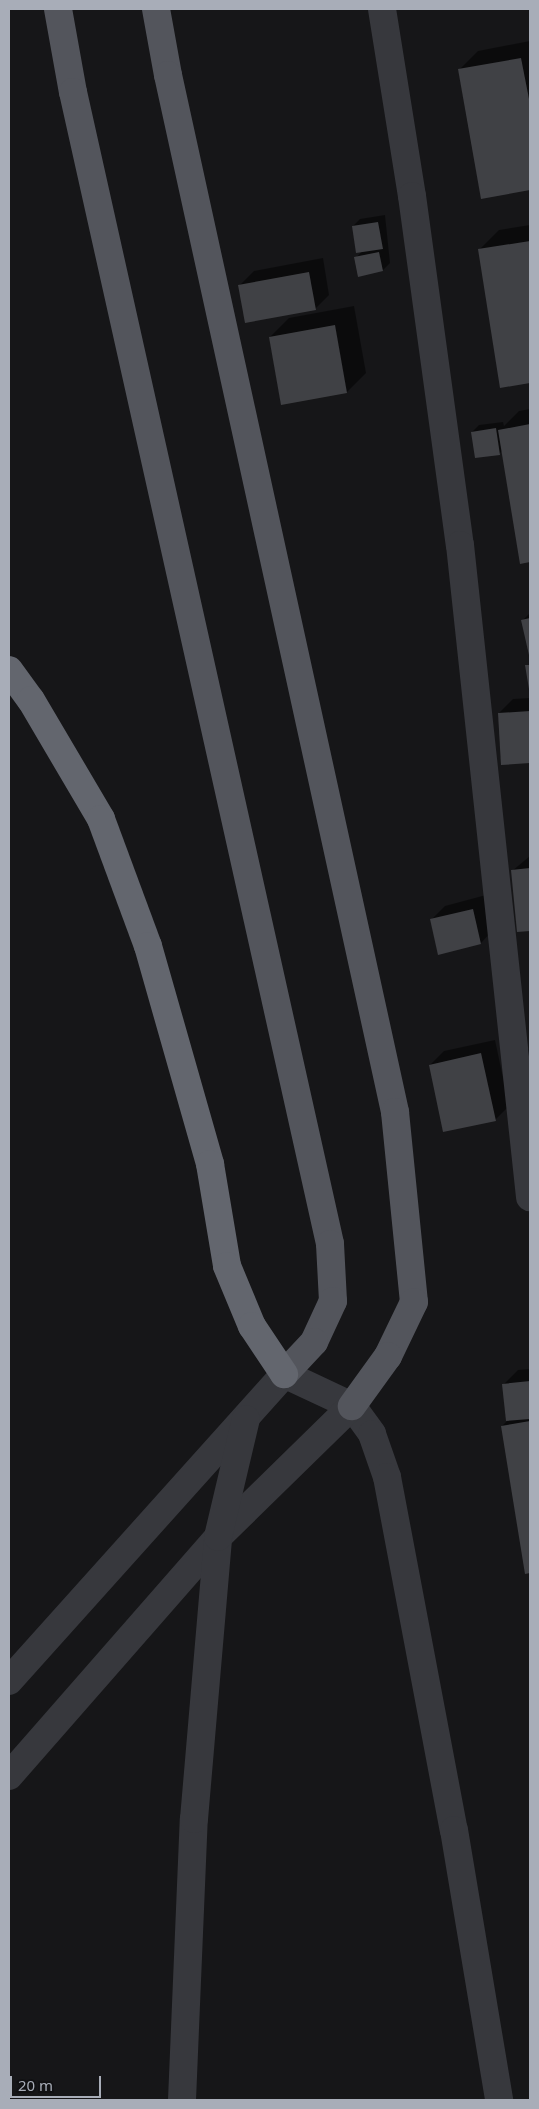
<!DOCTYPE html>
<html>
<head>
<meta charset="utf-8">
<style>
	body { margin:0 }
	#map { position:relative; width:539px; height:2109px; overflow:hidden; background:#161618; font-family:"Noto Sans",sans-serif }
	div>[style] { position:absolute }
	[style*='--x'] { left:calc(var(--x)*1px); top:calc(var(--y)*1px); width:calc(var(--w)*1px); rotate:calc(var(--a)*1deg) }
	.shadow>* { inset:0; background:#0007 }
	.building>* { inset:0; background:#404145 }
	.minor>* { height:28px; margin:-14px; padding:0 14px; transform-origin:14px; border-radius:14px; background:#37383d }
	.major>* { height:28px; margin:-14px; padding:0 14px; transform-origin:14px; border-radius:14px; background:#53555c }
	.highway>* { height:28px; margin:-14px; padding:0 14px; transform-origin:14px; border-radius:14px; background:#63666e }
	span { translate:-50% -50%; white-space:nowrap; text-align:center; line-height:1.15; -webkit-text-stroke:4px #111113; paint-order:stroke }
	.frame { position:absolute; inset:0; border:10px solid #a8adb8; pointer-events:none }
	.scale { position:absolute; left:10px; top:2076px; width:91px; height:22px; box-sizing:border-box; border:2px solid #a8adb8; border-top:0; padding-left:6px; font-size:15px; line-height:18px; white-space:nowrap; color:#a8adb8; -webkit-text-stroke:4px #111113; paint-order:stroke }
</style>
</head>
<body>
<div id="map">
	<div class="shadow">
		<div style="clip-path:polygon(530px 41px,530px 189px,482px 198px,459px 70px,478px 51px)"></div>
		<div style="clip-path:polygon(385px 215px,390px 263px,383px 270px,356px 258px,362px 251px,353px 226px,360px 219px)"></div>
		<div style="clip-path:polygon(530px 225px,530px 381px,501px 386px,480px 249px,499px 230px)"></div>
		<div style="clip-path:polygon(323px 258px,329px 295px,315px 309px,240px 285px,254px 271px)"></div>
		<div style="clip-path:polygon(354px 306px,366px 373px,347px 392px,270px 337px,289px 318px)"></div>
		<div style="clip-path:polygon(530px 409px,530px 561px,521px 562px,503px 450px,499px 454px,472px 432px,479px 425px,503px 422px,504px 426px,519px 411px)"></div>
		<div style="clip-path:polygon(530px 613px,530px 652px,523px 620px)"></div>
		<div style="clip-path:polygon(530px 698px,530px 762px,502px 764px,499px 713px,513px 699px)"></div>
		<div style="clip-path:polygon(530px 856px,530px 929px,518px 930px,512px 871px)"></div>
		<div style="clip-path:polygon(486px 895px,494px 929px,481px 943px,431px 920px,445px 906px)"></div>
		<div style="clip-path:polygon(495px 1040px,509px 1106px,495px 1120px,430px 1065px,444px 1051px)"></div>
		<div style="clip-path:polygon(530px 1048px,530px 1082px,522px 1056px)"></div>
		<div style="clip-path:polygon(530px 1369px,530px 1572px,526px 1573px,502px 1426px,507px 1421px,504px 1384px,518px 1370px)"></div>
	</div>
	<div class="building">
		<div style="clip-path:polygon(521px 58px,530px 104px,530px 190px,481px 199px,458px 69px)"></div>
		<div style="clip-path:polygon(378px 222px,383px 249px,356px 253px,352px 226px)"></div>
		<div style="clip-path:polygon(530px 241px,530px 383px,500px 388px,478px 249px)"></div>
		<div style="clip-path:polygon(379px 252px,383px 271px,358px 277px,354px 257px)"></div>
		<div style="clip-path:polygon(309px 272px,316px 310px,245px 323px,238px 285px)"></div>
		<div style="clip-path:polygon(335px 325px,347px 393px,281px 405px,269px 337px)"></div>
		<div style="clip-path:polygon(530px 424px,530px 562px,520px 564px,498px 430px)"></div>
		<div style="clip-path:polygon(496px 428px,500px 455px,475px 458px,471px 432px)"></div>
		<div style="clip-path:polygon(530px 618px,530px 655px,529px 655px,521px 620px)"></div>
		<div style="clip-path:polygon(525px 665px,530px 665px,530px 689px,529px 689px)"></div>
		<div style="clip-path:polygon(530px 711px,530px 763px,501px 765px,498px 713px)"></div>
		<div style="clip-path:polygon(530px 868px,530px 931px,517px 932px,511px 870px)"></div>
		<div style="clip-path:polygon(473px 909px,481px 944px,438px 955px,430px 919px)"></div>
		<div style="clip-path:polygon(481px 1053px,496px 1121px,443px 1132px,429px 1065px)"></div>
		<div style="clip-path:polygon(530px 1381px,530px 1419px,506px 1421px,502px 1384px)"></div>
		<div style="clip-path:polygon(530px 1421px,530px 1573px,525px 1574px,501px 1426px)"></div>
	</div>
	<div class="minor">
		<div style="--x:382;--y:9;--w:189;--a:80.9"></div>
		<div style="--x:412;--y:196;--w:352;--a:82.2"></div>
		<div style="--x:460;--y:545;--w:656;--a:83.87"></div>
		<div style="--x:9;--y:1681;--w:412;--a:-48.1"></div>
		<div style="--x:284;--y:1374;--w:75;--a:25.2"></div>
		<div style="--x:352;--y:1406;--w:34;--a:54"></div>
		<div style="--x:372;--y:1434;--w:46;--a:70.8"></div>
		<div style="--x:387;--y:1477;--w:359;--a:79.3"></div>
		<div style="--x:454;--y:1830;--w:274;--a:80.5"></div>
		<div style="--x:9;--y:1776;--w:317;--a:-48.8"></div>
		<div style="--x:218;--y:1537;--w:187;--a:-44.4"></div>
		<div style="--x:182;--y:2100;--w:281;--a:-87.6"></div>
		<div style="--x:194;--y:1819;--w:283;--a:-85.1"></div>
		<div style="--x:218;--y:1537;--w:121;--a:-76.7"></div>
	</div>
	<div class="major">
		<div style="--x:58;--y:9;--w:84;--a:79.8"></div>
		<div style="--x:73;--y:92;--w:1180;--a:77.42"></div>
		<div style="--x:330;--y:1244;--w:57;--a:87"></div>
		<div style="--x:333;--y:1301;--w:45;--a:114.9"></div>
		<div style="--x:314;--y:1342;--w:44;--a:133.2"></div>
		<div style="--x:156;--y:9;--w:67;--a:79.7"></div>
		<div style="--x:168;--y:75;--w:1062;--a:77.65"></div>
		<div style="--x:395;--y:1112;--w:191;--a:84.3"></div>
		<div style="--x:414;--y:1302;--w:60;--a:115.7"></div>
		<div style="--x:388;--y:1356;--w:62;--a:125.8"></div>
	</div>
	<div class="highway">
		<div style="--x:9;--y:670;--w:37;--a:54"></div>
		<div style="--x:31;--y:700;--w:138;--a:59.5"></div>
		<div style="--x:101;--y:819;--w:135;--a:69.7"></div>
		<div style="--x:148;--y:946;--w:227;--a:74.1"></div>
		<div style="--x:210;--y:1164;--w:103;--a:80.5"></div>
		<div style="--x:227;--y:1266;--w:65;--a:67.4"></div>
		<div style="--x:252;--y:1326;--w:58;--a:56.3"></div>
	</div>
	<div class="frame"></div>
	<div class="scale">20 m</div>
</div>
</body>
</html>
